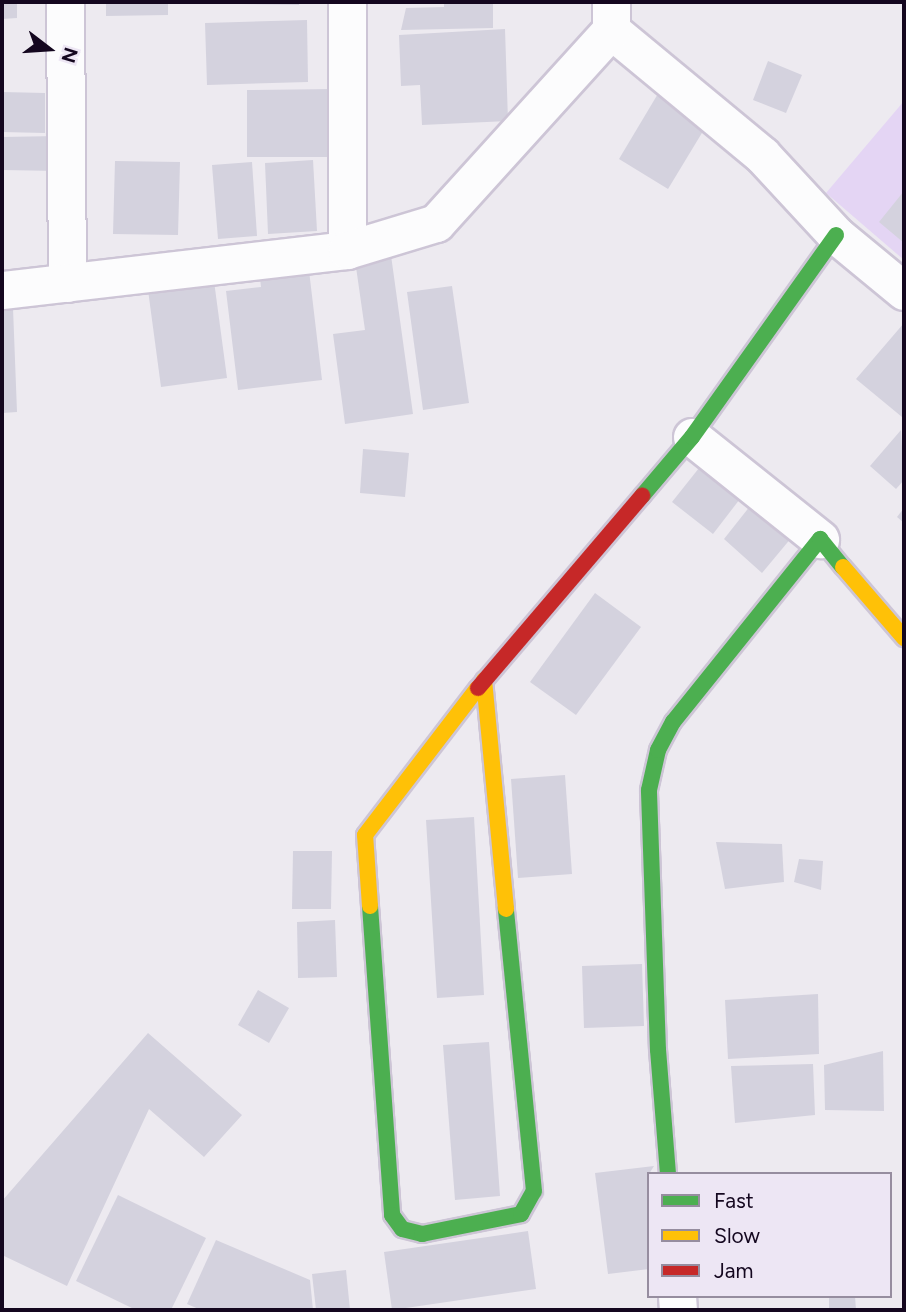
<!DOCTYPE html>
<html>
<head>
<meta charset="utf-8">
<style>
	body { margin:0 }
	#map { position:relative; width:906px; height:1312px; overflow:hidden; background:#edeaf0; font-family:Figtree,sans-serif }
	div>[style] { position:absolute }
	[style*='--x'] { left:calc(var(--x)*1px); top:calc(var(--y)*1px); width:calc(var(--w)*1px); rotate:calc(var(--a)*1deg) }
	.green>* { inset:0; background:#e4d5f4 }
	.building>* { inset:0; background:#d4d2de }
	.roads { filter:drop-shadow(2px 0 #cdc5d6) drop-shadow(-2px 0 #cdc5d6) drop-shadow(0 2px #cdc5d6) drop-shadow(0 -2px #cdc5d6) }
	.street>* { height:37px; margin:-18.5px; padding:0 18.5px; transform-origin:18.5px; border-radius:18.5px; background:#fcfcfd }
	.fast>* { height:16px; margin:-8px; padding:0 8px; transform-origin:8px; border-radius:8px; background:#4caf50 }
	.slow>* { height:16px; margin:-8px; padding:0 8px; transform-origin:8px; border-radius:8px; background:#ffc107 }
	.jam>* { height:16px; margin:-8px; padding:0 8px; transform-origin:8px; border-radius:8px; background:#c62828 }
	span { translate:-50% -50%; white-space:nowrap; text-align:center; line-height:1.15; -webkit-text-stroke:5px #ede6f4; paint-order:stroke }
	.frame { position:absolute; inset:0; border:4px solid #14071f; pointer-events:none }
	.legend { position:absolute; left:647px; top:1172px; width:245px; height:126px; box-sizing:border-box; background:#ede6f4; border:2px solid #968d9f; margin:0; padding:9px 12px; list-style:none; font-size:21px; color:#14071f }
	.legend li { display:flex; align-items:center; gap:14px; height:35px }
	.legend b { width:35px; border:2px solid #968d9f }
	.north { position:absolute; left:14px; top:14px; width:70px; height:70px; -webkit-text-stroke:5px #ede6f4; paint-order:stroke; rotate:107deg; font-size:19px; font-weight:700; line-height:28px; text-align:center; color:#14071f }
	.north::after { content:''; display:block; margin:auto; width:24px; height:32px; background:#14071f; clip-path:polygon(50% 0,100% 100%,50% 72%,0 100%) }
</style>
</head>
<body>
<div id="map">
	<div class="green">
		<div style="clip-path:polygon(904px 101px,904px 260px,826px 193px)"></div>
	</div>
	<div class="building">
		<div style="clip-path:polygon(2px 2px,17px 2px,17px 18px,2px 19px)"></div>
		<div style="clip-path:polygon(106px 2px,168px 2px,168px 15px,106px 16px)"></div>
		<div style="clip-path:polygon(240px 2px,299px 2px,299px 5px,240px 4px)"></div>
		<div style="clip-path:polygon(444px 2px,493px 2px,493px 28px,401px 30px,406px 8px,444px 7px)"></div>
		<div style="clip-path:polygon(307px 20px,308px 82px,207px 85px,205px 23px)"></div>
		<div style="clip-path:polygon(505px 29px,508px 121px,422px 125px,420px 85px,401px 86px,399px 35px)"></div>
		<div style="clip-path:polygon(768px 61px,802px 75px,786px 113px,753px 100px)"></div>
		<div style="clip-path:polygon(662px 87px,711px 118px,668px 189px,619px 159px)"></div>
		<div style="clip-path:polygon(333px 89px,333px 157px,247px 157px,247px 90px)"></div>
		<div style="clip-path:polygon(2px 92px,45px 93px,45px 133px,2px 132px)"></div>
		<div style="clip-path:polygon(58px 136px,59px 171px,2px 170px,2px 137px)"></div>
		<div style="clip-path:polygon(313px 160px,317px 231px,268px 234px,265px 163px)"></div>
		<div style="clip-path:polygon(115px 161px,180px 162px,178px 235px,113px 234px)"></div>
		<div style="clip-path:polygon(252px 162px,257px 236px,218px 239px,212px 165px)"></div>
		<div style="clip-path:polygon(904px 191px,904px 243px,879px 222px)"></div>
		<div style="clip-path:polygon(390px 248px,413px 414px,345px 424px,333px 334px,365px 330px,354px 253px)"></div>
		<div style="clip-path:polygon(308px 262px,322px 380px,238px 390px,226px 291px,261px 287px,259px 268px)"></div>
		<div style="clip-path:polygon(214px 281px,227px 378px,161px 387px,148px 290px)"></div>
		<div style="clip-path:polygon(452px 286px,469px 403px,423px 410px,407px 292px)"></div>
		<div style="clip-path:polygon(2px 308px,13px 308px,17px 412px,2px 413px)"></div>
		<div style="clip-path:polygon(904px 323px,904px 414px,902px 417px,856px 379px)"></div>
		<div style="clip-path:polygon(901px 430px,904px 480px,896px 489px,870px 466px)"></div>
		<div style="clip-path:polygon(363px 449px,409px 453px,405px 497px,360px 493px)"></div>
		<div style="clip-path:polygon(703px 463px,743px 495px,713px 534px,672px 502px)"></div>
		<div style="clip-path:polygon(758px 496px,792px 537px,762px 573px,724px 539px)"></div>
		<div style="clip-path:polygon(904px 508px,904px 523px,897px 517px)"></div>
		<div style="clip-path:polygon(595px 593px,641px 627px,576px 715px,530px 682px)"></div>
		<div style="clip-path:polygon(565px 775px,572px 874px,518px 878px,511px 779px)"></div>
		<div style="clip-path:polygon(474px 817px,484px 995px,437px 998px,426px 820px)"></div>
		<div style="clip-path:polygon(716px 842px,782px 844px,784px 882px,725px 889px)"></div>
		<div style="clip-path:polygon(293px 851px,332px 851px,331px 909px,292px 909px)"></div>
		<div style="clip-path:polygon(799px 859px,823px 861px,821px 890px,794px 882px)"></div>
		<div style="clip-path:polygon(335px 920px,337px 977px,298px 978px,297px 922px)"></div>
		<div style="clip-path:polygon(642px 964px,644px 1026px,584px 1028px,582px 966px)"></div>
		<div style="clip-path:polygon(258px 990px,289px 1008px,269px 1043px,238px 1025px)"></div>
		<div style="clip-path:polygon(818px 994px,819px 1054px,728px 1059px,725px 1000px)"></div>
		<div style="clip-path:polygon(148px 1033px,242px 1115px,204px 1157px,149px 1109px,67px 1286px,2px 1255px,2px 1201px)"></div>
		<div style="clip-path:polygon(489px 1042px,500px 1196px,455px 1200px,443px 1045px)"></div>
		<div style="clip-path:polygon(883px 1051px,884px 1111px,825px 1110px,824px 1065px)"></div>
		<div style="clip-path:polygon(813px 1064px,815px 1115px,735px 1123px,731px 1066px)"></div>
		<div style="clip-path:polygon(654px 1166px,649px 1174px,649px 1269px,608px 1274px,595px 1173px)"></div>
		<div style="clip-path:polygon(118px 1195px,206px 1238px,171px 1310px,136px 1310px,76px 1281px)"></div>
		<div style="clip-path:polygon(528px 1231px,536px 1289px,392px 1310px,384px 1252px)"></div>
		<div style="clip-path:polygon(216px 1240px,310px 1280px,313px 1310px,201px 1310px,187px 1304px)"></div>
		<div style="clip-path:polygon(346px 1270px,350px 1310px,316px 1310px,312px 1274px)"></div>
		<div style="clip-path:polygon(829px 1296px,855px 1296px,856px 1310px,829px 1310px)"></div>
	</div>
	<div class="roads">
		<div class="street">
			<div style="--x:65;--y:2;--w:281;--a:89.6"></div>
			<div style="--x:347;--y:2;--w:248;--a:90"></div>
			<div style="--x:611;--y:30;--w:196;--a:39.6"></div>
			<div style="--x:762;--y:155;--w:109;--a:47.2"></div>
			<div style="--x:836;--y:235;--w:88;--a:39.5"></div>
			<div style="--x:2;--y:290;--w:347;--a:-6.6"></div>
			<div style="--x:347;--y:250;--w:93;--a:-16.9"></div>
			<div style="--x:436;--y:223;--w:261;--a:-47.8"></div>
			<div style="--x:611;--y:30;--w:28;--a:-90"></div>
			<div style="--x:692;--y:437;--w:164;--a:38.6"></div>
			<div style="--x:677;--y:1296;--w:14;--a:86"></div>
		</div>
		<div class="fast">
			<div style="--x:642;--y:496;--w:77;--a:-49.7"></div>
			<div style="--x:692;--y:437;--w:248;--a:-54.5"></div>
			<div style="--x:370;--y:906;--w:310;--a:85.9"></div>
			<div style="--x:392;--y:1215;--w:17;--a:54"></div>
			<div style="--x:402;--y:1229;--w:21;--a:14"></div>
			<div style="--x:422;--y:1234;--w:101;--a:-11.4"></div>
			<div style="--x:521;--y:1214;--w:26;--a:-61"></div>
			<div style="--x:534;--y:1191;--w:283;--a:-95.7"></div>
			<div style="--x:668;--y:1174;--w:124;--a:-94.6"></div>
			<div style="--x:658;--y:1050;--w:260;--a:-92"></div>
			<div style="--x:649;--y:790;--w:41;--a:-77.3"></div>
			<div style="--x:658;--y:750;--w:32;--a:-62"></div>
			<div style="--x:673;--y:722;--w:235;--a:-51.2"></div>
			<div style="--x:820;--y:539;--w:36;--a:51"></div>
		</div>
		<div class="slow">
			<div style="--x:843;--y:567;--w:94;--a:49.3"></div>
			<div style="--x:484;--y:680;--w:230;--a:84.5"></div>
			<div style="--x:370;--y:906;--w:71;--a:-94"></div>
			<div style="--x:365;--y:835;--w:185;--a:-52.5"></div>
		</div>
		<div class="jam">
			<div style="--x:478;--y:688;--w:253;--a:-49.5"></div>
		</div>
	</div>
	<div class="frame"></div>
	<ul class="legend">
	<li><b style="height:9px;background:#4caf50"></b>Fast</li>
	<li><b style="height:9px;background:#ffc107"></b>Slow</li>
	<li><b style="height:9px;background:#c62828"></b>Jam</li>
	</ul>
	<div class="north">N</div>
</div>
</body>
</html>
